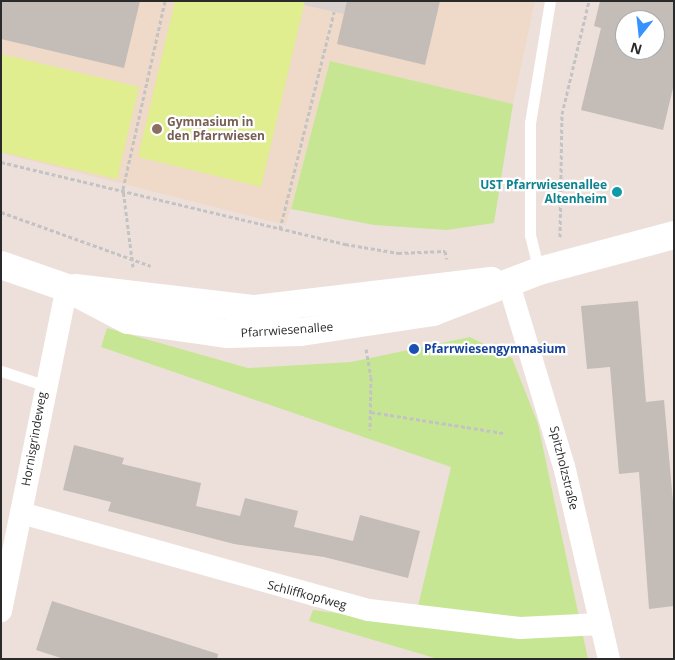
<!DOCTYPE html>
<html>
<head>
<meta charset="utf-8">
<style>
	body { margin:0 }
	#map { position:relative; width:675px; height:660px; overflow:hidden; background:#ede0db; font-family:"Open Sans",sans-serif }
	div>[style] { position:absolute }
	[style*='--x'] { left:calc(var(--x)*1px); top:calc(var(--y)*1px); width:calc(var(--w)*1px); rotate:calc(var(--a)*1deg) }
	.education>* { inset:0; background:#efd9c9 }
	.green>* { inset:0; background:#c6e694 }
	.pitch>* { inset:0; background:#e0ee90 }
	.plaza>* { inset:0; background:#d9d2ce }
	.building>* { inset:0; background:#c4bcb7 }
	.path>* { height:3px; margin-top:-1.5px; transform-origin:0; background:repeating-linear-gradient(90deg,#c3c3c3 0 4px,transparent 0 6.5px) }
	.lane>* { height:11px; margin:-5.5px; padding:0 5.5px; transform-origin:5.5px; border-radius:5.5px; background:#fff }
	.street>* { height:22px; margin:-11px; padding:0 11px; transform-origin:11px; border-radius:11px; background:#fff }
	.secondary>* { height:28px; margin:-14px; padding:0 14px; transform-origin:14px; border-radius:14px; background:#fff }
	.dots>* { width:14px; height:14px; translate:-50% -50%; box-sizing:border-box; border:2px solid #fff; border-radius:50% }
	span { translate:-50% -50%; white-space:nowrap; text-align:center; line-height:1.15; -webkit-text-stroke:4.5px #fff; paint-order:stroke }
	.education-label { font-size:12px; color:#785e54; font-weight:700 }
	.left { translate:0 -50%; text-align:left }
	.culture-label { font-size:12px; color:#0d838f; font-weight:700 }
	.right { translate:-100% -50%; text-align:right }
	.street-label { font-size:12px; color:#2a2a2a }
	.transit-label { font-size:12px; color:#164399; font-weight:700 }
	.frame { position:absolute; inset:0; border:2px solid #2a2a2a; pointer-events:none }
	.north { position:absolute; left:615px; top:10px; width:50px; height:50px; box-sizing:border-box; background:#fff; border:1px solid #aaa; border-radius:50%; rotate:196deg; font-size:14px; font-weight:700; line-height:20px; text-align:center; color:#2a2a2a }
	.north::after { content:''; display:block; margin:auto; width:18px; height:22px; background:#3692ff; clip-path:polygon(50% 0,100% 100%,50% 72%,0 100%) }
</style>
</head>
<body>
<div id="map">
	<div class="education">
		<div style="clip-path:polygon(1px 1px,535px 1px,513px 104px,330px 61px,286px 225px,1px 153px)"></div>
	</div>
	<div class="green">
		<div style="clip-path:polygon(330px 61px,513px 104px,494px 223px,447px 230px,374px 225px,291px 209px)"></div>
		<div style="clip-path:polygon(107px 328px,248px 368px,351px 362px,470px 337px,512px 358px,538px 424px,588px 659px,438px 659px,309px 621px,313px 610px,414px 623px,451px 467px,101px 347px)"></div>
	</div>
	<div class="pitch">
		<div style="clip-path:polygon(175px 1px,305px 1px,261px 187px,138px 157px)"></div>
		<div style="clip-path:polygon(1px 54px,139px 87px,117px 179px,1px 152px)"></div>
	</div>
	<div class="plaza">
		<div style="clip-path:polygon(305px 1px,347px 1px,344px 14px,304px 5px)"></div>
	</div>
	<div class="building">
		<div style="clip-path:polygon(1px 1px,140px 1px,124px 68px,1px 39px)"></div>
		<div style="clip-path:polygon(347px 1px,440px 1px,425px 65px,337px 44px)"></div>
		<div style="clip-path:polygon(evenodd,600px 1px,674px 1px,674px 84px,663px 130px,581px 110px,601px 28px,594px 26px,600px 1px,625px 20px,655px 20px,655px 50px,625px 50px,625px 20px)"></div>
		<div style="clip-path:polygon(638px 301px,646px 402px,664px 400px,674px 513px,674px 606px,649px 609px,639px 472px,619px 474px,610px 367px,587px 369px,581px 306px)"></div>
		<div style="clip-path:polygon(74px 445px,124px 458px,122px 464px,201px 483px,196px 506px,240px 516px,245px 498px,298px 511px,294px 527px,353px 541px,360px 515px,420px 531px,408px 578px,324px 557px,234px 544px,108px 511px,111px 502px,63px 490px)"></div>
		<div style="clip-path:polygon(52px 601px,218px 654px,217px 659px,64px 659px,36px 650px)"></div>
	</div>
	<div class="path">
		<div style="--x:1;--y:162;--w:354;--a:13.4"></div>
		<div style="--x:345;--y:244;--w:54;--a:9.6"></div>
		<div style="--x:398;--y:253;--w:47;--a:-2.4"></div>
		<div style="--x:445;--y:251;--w:8;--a:76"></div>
		<div style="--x:1;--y:212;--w:159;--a:19.8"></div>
		<div style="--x:280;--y:229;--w:224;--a:-76"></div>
		<div style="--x:560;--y:237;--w:123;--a:-89.1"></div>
		<div style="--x:562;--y:114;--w:116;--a:-76.6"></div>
		<div style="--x:133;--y:267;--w:79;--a:-97.3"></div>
		<div style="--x:123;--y:189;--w:193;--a:-77.4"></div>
		<div style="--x:366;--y:349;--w:28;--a:80"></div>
		<div style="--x:371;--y:377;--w:53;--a:91.1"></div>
		<div style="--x:371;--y:412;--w:134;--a:9"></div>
	</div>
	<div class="lane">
		<div style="--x:539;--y:271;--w:37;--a:-104"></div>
		<div style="--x:530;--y:235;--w:112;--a:-90"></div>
		<div style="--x:530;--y:123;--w:124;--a:-80.7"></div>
		<div style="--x:1;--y:371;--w:45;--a:18"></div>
	</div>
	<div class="street">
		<div style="--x:508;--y:281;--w:193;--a:73.2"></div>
		<div style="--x:564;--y:466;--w:198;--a:76.9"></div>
		<div style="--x:21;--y:513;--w:361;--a:15.6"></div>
		<div style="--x:369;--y:610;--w:152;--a:6.8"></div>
		<div style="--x:520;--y:628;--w:81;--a:-2.8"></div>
		<div style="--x:1;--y:611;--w:330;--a:-78.5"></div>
	</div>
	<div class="secondary">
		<div style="--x:1;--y:265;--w:70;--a:19.2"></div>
		<div style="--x:67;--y:288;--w:69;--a:27.7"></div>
		<div style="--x:128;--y:320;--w:101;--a:8"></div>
		<div style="--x:228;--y:334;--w:73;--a:-1.6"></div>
		<div style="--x:301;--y:332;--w:134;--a:-8.6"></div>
		<div style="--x:433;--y:312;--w:114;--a:-21.1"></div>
		<div style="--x:539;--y:271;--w:140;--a:-14.9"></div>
		<div style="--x:75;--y:288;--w:181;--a:6.7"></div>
		<div style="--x:255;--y:309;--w:238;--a:-6.8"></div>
	</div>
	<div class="dots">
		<div style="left:157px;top:129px;background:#8d6e63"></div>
		<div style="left:617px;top:192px;background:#0f9aa8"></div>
		<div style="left:414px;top:349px;background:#1a4fb4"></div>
	</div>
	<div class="education-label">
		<span class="left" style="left:167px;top:129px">Gymnasium in<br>den Pfarrwiesen</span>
	</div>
	<div class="culture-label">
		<span class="right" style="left:607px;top:192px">UST Pfarrwiesenallee<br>Altenheim</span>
	</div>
	<div class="street-label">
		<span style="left:287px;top:330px;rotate:-4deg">Pfarrwiesenallee</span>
		<span style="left:34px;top:439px;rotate:-80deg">Hornisgrindeweg</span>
		<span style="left:564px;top:468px;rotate:76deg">Spitzholzstraße</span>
		<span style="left:307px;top:595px;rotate:15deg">Schliffkopfweg</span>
	</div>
	<div class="transit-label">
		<span class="left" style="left:424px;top:349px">Pfarrwiesengymnasium</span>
	</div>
	<div class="frame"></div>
	<div class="north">N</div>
</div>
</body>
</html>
